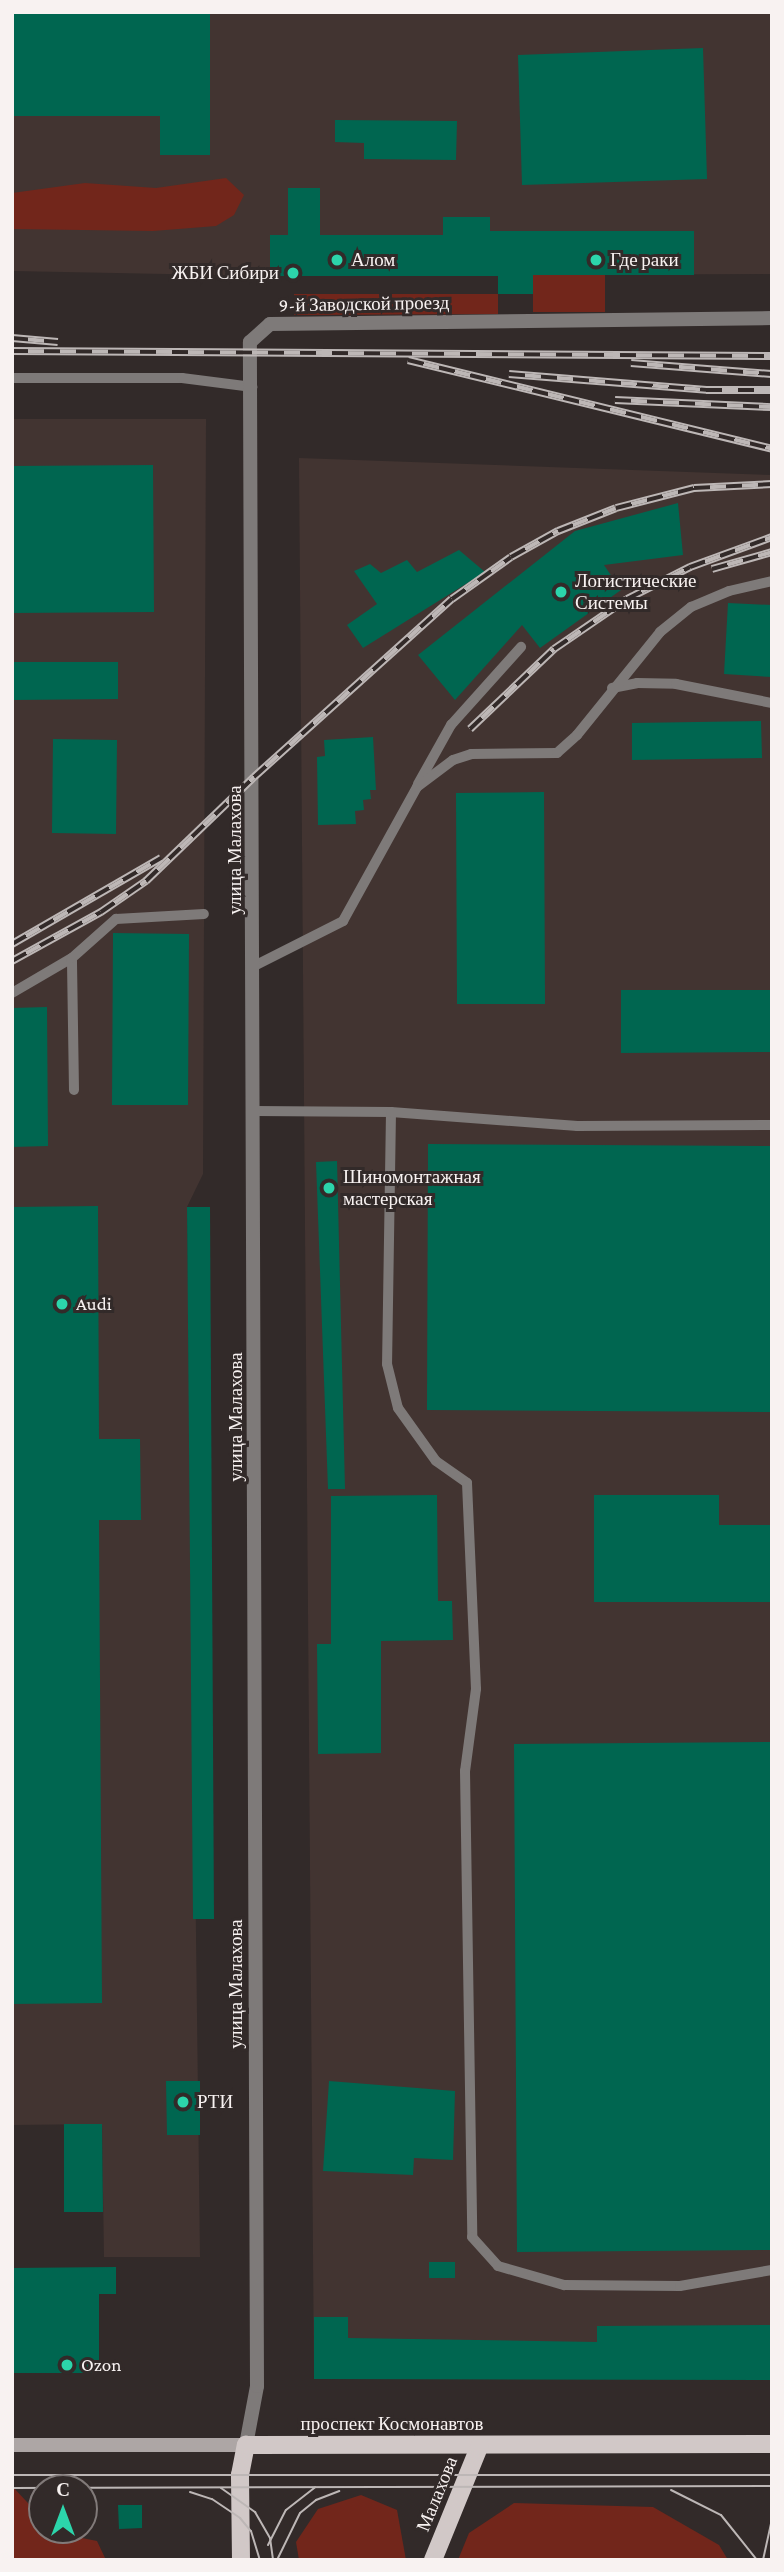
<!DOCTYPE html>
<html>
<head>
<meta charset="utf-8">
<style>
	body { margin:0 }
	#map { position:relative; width:784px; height:2572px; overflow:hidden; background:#322a29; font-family:"Crimson Pro",serif }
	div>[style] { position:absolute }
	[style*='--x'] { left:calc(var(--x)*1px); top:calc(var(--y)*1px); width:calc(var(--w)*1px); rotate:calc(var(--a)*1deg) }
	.built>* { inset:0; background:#423431 }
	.green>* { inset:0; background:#72261b }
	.building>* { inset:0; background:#006650 }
	.lane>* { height:10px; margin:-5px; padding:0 5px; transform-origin:5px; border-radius:5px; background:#7e7a79 }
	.street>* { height:14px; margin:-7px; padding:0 7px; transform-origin:7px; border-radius:7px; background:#7e7a79 }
	.secondary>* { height:14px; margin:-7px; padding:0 7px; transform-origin:7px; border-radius:7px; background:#ada6a5 }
	.primary>* { height:18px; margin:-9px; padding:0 9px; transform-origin:9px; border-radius:9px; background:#d1c8c7 }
	.tram>* { height:2px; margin:-1px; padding:0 1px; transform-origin:1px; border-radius:1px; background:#bdb7b6 }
	.rail>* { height:8px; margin-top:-4px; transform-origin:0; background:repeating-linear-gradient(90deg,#322a29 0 16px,#bdb7b6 0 32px); box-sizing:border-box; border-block:2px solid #bdb7b6 }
	.dots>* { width:19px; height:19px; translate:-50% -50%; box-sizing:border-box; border:4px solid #322a29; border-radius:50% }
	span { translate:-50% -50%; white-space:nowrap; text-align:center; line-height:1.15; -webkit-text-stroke:6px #322a29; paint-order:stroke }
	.poi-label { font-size:19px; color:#f8f2f1 }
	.left { translate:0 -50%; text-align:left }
	.right { translate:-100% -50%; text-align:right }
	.street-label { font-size:19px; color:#f8f2f1 }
	.frame { position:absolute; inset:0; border:14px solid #f8f2f1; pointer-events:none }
	.north { position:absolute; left:28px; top:2474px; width:70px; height:70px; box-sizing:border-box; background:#322a29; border:2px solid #817a79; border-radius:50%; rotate:0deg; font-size:19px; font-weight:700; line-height:28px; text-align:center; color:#f8f2f1 }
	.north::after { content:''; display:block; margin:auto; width:24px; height:32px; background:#2cd5ab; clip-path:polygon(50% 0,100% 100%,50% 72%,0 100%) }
</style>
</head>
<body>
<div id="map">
	<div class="built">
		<div style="clip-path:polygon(12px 12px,772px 12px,772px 274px,270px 276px,12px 271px)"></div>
		<div style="clip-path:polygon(12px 419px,206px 419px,203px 1174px,187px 1207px,200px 2257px,104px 2257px,102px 2124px,12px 2125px)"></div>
		<div style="clip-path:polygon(299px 458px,772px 475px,772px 2379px,314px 2379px)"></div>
	</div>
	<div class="green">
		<div style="clip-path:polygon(226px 178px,244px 195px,234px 215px,216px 226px,153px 231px,12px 229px,12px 193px,85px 183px,156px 188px)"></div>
		<div style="clip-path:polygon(533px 275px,605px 275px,605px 312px,533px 312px)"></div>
		<div style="clip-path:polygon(294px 294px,498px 294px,498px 314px,294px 315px)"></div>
		<div style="clip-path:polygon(12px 2486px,42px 2518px,42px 2530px,97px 2541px,106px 2560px,12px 2560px)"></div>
		<div style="clip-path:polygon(361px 2495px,397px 2510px,406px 2560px,299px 2560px,296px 2542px,318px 2509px)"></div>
		<div style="clip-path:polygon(514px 2503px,653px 2507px,719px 2545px,728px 2560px,458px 2560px,469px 2533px)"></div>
	</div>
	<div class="building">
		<div style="clip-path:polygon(12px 12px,210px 12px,210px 155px,160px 155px,160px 116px,12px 116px)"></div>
		<div style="clip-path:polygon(703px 48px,707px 179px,522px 185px,518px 55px)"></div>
		<div style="clip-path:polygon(335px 120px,457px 121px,456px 160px,364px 159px,364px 143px,335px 142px)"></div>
		<div style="clip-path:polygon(288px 188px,320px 188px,320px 235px,443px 235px,443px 217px,490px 217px,490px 231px,694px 231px,694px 275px,533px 275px,533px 294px,498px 294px,498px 276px,270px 276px,270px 235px,288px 235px)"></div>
		<div style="clip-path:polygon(153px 465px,154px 612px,12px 613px,12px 466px)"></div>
		<div style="clip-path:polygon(678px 503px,683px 555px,604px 565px,621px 590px,540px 648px,522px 625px,455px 700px,418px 655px,575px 531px)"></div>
		<div style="clip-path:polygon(459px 550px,485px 572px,363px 648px,347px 625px,377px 604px,354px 571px,370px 564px,381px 573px,407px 560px,417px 572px)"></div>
		<div style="clip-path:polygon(728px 603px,772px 605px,772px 677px,724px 674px)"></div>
		<div style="clip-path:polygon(12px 662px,118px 662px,118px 699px,12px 700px)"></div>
		<div style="clip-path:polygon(761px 721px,762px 758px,632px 760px,632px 723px)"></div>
		<div style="clip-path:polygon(373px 737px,376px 790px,370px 790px,371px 799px,363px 800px,364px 810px,355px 811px,356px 824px,318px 825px,317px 757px,325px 756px,324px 740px)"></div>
		<div style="clip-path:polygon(53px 739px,117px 740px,116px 834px,52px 833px)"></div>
		<div style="clip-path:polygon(544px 792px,545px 1004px,457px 1004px,456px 793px)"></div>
		<div style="clip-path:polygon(113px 933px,189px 934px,188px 1105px,112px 1105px)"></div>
		<div style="clip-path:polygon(621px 990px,772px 990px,772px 1052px,621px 1053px)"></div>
		<div style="clip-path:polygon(47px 1007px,48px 1146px,12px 1147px,12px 1008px)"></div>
		<div style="clip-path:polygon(428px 1144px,772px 1146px,772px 1412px,427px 1410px)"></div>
		<div style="clip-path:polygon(337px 1161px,345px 1489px,328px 1489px,316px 1162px)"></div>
		<div style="clip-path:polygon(98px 1206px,99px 1439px,140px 1439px,141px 1520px,99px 1520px,102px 2003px,12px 2004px,12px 1207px)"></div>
		<div style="clip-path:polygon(187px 1207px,210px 1207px,214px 1919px,193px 1919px)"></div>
		<div style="clip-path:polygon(437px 1495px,438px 1601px,452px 1601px,453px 1640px,381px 1641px,381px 1753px,318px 1754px,317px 1644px,331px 1644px,331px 1496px)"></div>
		<div style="clip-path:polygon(594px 1495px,719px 1495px,719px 1525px,772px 1525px,772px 1602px,594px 1602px)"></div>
		<div style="clip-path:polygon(772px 1742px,772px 2250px,517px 2252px,514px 1744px)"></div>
		<div style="clip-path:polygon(166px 2081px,200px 2081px,200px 2135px,167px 2135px)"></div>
		<div style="clip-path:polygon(329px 2081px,455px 2091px,453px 2160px,414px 2158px,413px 2175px,323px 2171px)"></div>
		<div style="clip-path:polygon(64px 2124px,102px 2124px,103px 2212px,64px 2212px)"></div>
		<div style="clip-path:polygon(429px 2262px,455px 2262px,455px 2278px,429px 2278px)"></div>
		<div style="clip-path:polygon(116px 2267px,116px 2294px,99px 2294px,99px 2373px,12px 2373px,12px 2268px)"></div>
		<div style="clip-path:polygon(314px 2317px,348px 2317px,348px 2338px,597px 2342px,597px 2326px,772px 2325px,772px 2380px,314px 2379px)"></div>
		<div style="clip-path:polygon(118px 2505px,142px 2505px,142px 2528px,119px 2529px)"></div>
	</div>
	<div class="lane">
		<div style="--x:12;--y:378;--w:170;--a:0"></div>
		<div style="--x:182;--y:378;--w:71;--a:7.3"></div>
		<div style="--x:612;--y:688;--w:25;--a:-11"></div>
		<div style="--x:637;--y:683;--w:39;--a:1"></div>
		<div style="--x:676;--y:684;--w:98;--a:11.2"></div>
		<div style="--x:418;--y:784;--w:68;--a:-60.8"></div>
		<div style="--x:451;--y:725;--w:105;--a:-48.1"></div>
		<div style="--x:254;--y:966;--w:100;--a:-26.8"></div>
		<div style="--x:343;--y:921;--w:153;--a:-61.1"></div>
		<div style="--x:417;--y:787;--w:45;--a:-36.9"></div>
		<div style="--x:453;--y:760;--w:19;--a:-18"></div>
		<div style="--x:471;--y:754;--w:86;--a:-0.7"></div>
		<div style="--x:557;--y:753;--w:27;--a:-42"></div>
		<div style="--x:577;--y:735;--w:132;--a:-51.1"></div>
		<div style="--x:660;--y:632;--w:40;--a:-39"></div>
		<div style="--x:691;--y:607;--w:41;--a:-22.8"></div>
		<div style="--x:729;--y:591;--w:44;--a:-13.1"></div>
		<div style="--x:12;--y:993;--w:69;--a:-30.3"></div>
		<div style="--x:74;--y:1090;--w:132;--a:-90.9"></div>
		<div style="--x:72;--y:958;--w:59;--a:-41.6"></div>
		<div style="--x:116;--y:919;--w:88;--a:-3.3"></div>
		<div style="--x:255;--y:1111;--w:136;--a:0.4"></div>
		<div style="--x:391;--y:1112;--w:252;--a:90.9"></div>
		<div style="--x:387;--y:1364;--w:45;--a:76"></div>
		<div style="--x:398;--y:1408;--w:65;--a:54.4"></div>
		<div style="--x:436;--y:1461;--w:38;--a:35"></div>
		<div style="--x:467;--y:1483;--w:206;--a:87.5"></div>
		<div style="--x:476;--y:1689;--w:83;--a:97.6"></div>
		<div style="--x:465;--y:1771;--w:466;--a:89.1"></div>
		<div style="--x:472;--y:2237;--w:39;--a:48"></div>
		<div style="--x:498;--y:2266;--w:69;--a:16.1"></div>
		<div style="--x:564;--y:2285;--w:116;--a:0.5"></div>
		<div style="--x:680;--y:2286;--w:93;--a:-9.9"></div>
		<div style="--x:391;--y:1112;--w:187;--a:4.3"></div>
		<div style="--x:577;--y:1126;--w:195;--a:-0.3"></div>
	</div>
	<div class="street">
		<div style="--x:246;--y:2445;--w:60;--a:-79.4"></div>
		<div style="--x:257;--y:2386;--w:2044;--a:-90.2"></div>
		<div style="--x:250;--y:342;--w:27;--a:-42"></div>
		<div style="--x:270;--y:324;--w:502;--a:-0.68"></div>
	</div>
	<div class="secondary">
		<div style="--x:12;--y:2445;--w:234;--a:0"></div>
	</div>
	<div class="primary">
		<div style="--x:241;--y:2560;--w:85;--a:-90.7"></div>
		<div style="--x:240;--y:2475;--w:31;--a:-79"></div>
		<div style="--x:246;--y:2445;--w:526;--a:-0.11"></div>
		<div style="--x:433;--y:2560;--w:124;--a:-67.8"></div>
	</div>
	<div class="tram">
		<div style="--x:12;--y:2475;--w:760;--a:0"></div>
		<div style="--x:12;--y:2488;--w:760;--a:-0.15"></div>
		<div style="--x:221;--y:2488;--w:42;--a:35.2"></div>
		<div style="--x:255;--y:2512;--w:30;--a:60"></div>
		<div style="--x:270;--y:2538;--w:22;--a:82"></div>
		<div style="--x:671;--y:2490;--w:56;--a:26.6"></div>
		<div style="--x:721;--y:2515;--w:58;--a:51.3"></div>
		<div style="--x:190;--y:2492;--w:23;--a:18"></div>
		<div style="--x:212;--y:2499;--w:34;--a:34"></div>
		<div style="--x:240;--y:2518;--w:17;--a:50"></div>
		<div style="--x:251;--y:2531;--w:30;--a:73"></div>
		<div style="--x:268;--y:2545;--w:39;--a:-63"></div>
		<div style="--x:286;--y:2510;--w:37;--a:-38"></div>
		<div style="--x:277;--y:2560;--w:52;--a:-63.9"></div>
		<div style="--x:300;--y:2513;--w:21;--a:-39"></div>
		<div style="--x:316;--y:2500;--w:25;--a:-21"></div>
		<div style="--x:763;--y:2560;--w:42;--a:-77.6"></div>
	</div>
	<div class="rail">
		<div style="--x:12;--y:338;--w:46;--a:5"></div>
		<div style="--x:12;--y:351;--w:760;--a:0.38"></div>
		<div style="--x:408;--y:360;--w:375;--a:13.7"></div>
		<div style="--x:631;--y:363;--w:141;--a:4.5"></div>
		<div style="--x:509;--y:374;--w:198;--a:4.6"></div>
		<div style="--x:706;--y:390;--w:66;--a:0"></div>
		<div style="--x:615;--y:400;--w:157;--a:2.6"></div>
		<div style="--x:712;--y:569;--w:62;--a:-15.8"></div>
		<div style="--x:470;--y:729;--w:116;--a:-43.6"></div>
		<div style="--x:554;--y:649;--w:88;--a:-34.4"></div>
		<div style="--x:627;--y:599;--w:71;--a:-26.9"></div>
		<div style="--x:690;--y:567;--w:87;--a:-20.1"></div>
		<div style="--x:12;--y:944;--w:172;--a:-30"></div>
		<div style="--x:12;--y:961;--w:102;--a:-28.8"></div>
		<div style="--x:101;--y:912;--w:55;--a:-34.6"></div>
		<div style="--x:146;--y:881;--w:150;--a:-43.9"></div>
		<div style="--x:254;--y:777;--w:266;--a:-42"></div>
		<div style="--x:452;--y:599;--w:72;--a:-35.4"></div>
		<div style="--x:511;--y:557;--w:54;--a:-29"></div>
		<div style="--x:558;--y:531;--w:62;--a:-21.6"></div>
		<div style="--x:616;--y:508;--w:81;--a:-14.4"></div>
		<div style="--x:694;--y:488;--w:78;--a:-2.9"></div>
	</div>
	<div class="dots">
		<div style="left:337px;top:260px;background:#2cd5ab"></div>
		<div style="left:596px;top:260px;background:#2cd5ab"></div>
		<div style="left:293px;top:273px;background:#2cd5ab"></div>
		<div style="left:561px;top:592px;background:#2cd5ab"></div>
		<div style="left:329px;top:1188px;background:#2cd5ab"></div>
		<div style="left:62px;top:1304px;background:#2cd5ab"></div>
		<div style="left:183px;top:2102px;background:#2cd5ab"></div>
		<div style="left:67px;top:2365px;background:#2cd5ab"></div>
	</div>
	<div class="poi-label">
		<span class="left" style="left:351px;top:260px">Алом</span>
		<span class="left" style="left:610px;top:260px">Где раки</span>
		<span class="right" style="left:279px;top:273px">ЖБИ Сибири</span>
		<span class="left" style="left:575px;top:592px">Логистические<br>Системы</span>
		<span class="left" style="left:343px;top:1188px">Шиномонтажная<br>мастерская</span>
		<span class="left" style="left:76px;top:1304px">Audi</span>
		<span class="left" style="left:197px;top:2102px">РТИ</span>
		<span class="left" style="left:81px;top:2365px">Ozon</span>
	</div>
	<div class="street-label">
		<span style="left:364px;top:304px;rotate:-1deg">9-й Заводской проезд</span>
		<span style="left:235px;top:850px;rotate:-90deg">улица Малахова</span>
		<span style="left:236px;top:1417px;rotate:-90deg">улица Малахова</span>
		<span style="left:236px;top:1984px;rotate:-90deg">улица Малахова</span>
		<span style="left:392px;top:2424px">проспект Космонавтов</span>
		<span style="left:437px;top:2494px;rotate:-68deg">Малахова</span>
	</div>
	<div class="frame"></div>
	<div class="north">С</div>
</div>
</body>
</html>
